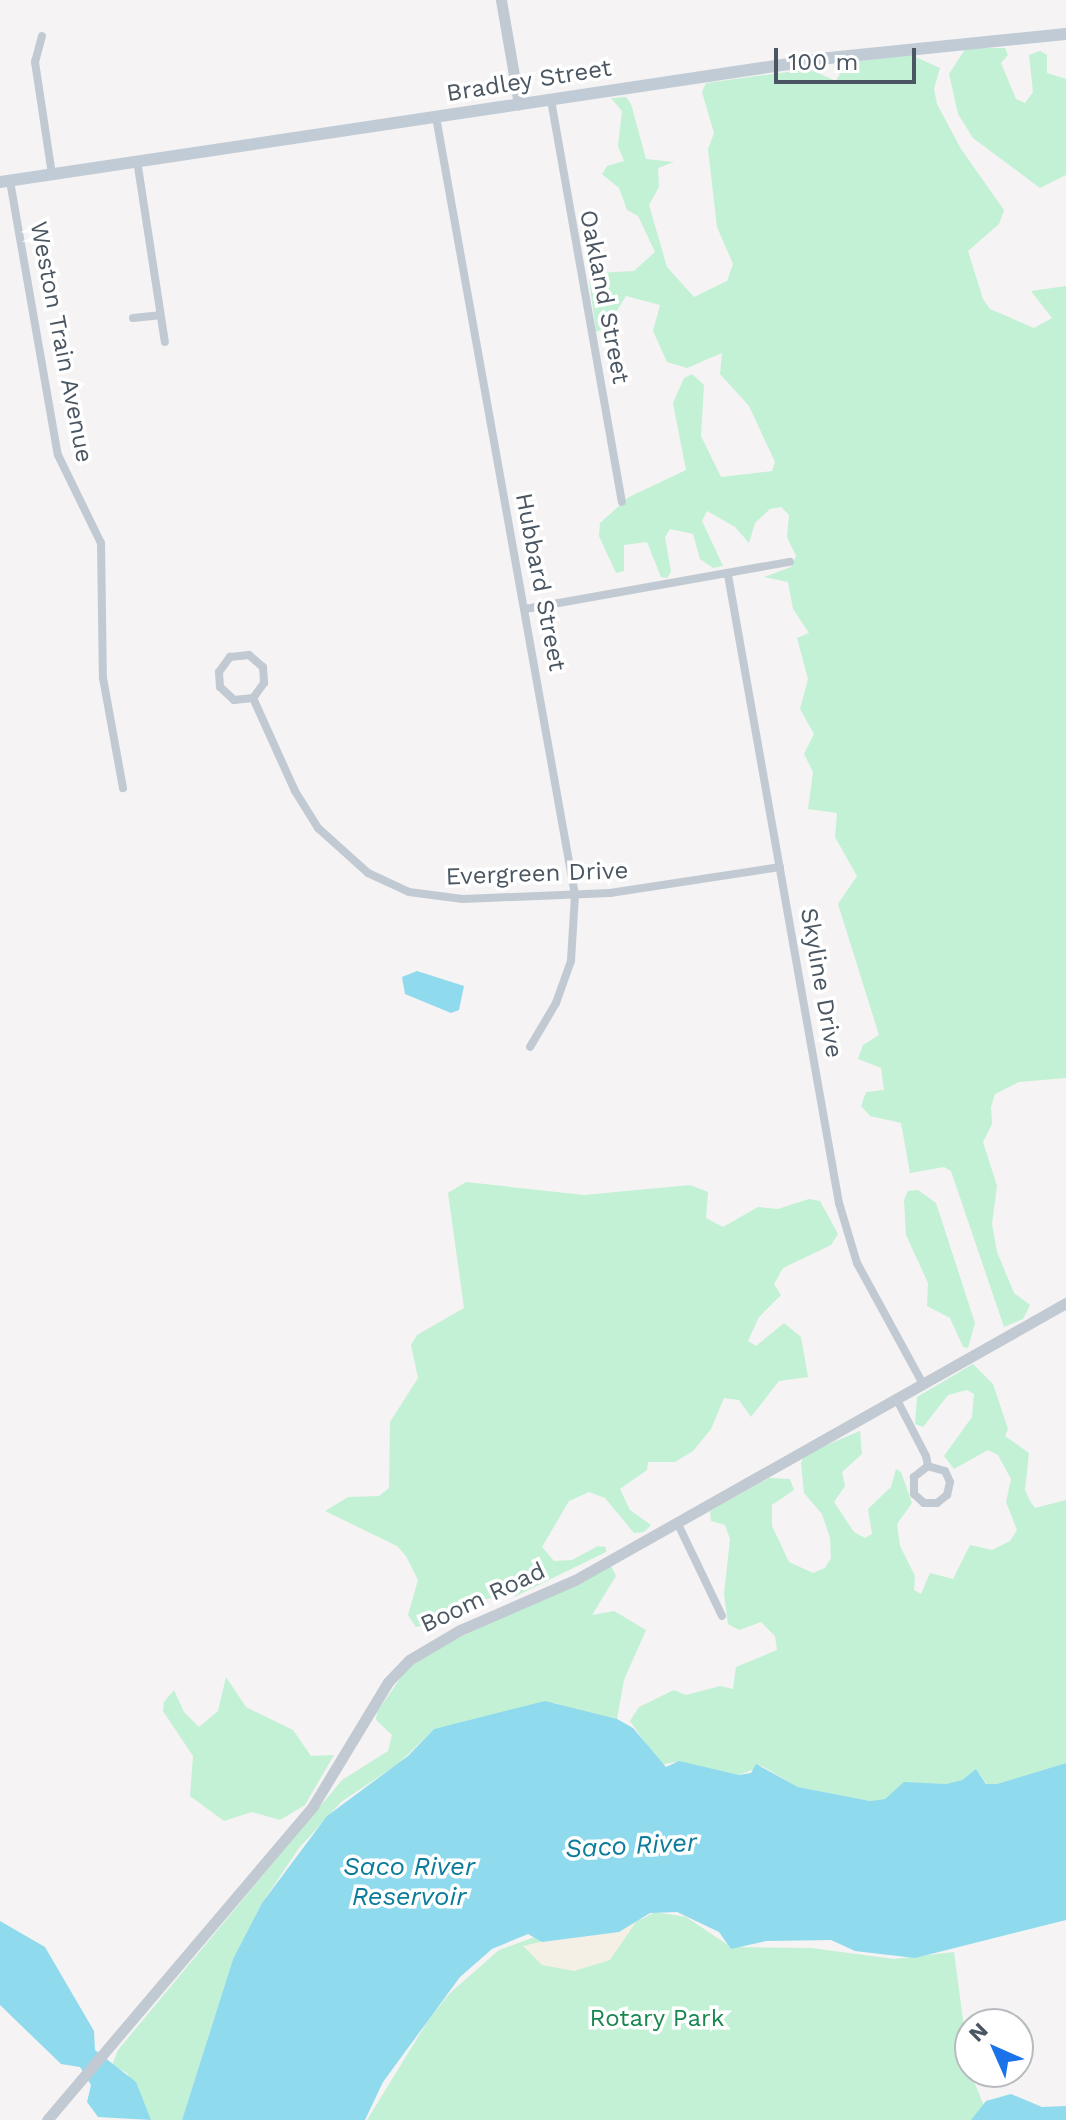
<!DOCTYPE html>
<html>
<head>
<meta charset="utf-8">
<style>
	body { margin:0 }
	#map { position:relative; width:1066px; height:2120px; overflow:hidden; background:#f5f3f3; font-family:"Work Sans",sans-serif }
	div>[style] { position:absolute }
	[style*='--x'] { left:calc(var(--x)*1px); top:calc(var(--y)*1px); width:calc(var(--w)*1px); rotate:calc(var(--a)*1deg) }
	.green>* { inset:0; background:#c3f1d5 }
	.sand>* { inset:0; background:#f5f0e5 }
	.water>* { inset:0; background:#90daee }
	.minor>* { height:8px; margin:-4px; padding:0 4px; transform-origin:4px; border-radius:4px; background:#c1cad2 }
	.tertiary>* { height:11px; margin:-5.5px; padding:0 5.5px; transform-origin:5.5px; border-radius:5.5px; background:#c1cad2 }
	.secondary>* { height:12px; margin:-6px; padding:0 6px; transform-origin:6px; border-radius:6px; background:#c1cbd6 }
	span { translate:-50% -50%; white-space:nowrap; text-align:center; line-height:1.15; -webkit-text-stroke:7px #fff; paint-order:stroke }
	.street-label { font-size:24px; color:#4a5661 }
	.park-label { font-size:24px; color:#17864f }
	.water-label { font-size:26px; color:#0c7c9b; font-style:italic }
	.north { position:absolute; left:954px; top:2008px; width:80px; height:80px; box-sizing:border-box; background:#fff; border:2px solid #b7bbc0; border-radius:50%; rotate:315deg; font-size:22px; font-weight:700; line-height:32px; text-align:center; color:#4a5661 }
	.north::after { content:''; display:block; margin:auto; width:28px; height:36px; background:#1a73e8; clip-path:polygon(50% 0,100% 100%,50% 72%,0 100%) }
	.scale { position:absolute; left:774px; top:48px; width:142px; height:36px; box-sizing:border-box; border:4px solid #4a5661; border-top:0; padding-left:10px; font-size:24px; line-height:28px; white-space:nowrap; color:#4a5661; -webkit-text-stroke:6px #fff; paint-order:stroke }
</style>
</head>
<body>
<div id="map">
	<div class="green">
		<div style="clip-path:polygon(966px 48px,1005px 48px,1008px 55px,1001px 63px,1016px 99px,1025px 103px,1033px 92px,1029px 55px,1040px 51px,1047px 55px,1047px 73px,1066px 79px,1066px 175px,1040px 188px,973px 138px,958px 114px,949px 74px)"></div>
		<div style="clip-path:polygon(911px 55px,940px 68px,934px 89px,937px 104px,961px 149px,1004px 210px,999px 224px,968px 251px,983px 299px,990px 309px,1034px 328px,1052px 318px,1031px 291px,1066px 286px,1066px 1078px,1019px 1082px,995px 1094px,991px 1107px,992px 1124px,983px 1142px,997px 1186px,992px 1224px,997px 1252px,1014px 1293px,1030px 1305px,1023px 1319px,1004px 1327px,951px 1171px,944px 1167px,910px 1173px,901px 1123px,870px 1116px,861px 1106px,866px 1092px,884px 1090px,881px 1068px,858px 1059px,863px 1045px,879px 1035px,838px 904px,857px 876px,835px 837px,837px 813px,808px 809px,813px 772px,804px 754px,814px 734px,800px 709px,808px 679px,797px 638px,809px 633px,793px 609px,788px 582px,764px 577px,791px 567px,796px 556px,787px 537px,789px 515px,781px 507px,770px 509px,755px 523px,749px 543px,735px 527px,707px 511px,702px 521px,723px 566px,713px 568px,700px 559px,693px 534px,670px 529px,665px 537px,671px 572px,667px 578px,661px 577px,647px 542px,624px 545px,624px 571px,616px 573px,599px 536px,600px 523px,629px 497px,686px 470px,673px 403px,684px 378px,692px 374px,704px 385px,701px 436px,721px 477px,772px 471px,775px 462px,749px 406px,720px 374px,722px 353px,687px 368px,667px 362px,653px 331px,660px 305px,626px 296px,614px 315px,615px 323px,596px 332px,589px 279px,597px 273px,634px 271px,655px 252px,638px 216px,627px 210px,619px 188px,602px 174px,607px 166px,624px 161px,618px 146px,622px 111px,611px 98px,626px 97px,631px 104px,646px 159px,674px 162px,658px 168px,659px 187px,649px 205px,667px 267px,694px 297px,727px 281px,733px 264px,717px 227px,708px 149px,714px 133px,702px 92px,706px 83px,809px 69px,836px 81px,846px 62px)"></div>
		<div style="clip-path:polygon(466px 1182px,584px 1195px,690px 1185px,708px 1192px,706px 1218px,723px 1227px,758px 1207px,778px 1209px,809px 1199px,820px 1201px,838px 1234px,831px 1245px,783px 1268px,774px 1284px,781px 1295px,759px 1317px,748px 1341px,756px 1346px,784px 1323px,801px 1337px,808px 1377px,779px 1381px,751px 1417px,739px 1400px,724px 1398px,711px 1429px,693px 1451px,675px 1462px,648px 1462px,647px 1470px,620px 1489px,630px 1510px,651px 1525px,644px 1532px,634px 1533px,605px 1498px,589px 1492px,569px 1501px,542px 1547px,554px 1561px,572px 1560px,598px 1546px,606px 1547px,606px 1552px,516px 1596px,485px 1599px,449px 1619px,416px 1627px,408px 1615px,418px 1580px,406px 1556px,397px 1546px,325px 1511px,348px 1497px,379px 1496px,389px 1488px,390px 1422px,418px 1378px,411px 1345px,417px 1335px,464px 1308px,448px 1193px)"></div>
		<div style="clip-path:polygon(918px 1190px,936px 1203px,975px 1323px,968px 1348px,963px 1347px,950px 1318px,927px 1306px,928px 1283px,906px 1235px,904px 1200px,908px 1191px)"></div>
		<div style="clip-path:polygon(973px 1364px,993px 1384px,1008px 1429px,1005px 1436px,1029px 1453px,1025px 1490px,1030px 1501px,1035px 1508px,1066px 1500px,1066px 1763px,997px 1784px,987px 1784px,976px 1769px,962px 1780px,946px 1784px,904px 1783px,885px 1799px,870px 1801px,798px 1787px,762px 1766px,739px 1775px,674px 1762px,661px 1765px,630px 1721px,639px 1707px,674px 1690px,686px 1695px,720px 1686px,733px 1689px,736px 1667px,777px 1650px,775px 1636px,761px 1622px,739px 1630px,728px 1624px,724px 1594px,730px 1539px,725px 1525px,711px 1521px,710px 1511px,769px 1478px,790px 1479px,794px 1490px,772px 1505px,772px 1526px,789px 1562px,813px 1573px,825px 1568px,831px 1558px,830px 1538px,822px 1514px,804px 1493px,801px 1463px,805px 1454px,860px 1431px,862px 1454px,842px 1472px,845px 1486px,834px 1502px,854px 1532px,865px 1538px,872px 1534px,868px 1509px,891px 1487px,896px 1469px,901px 1472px,912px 1503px,897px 1524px,900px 1546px,915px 1576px,914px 1590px,921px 1594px,930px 1573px,953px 1579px,970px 1545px,992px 1550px,1010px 1541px,1017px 1530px,1006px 1502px,1011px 1479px,998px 1455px,988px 1450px,954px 1469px,944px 1456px,972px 1417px,974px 1394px,967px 1390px,948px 1395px,923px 1427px,915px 1424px,917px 1397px)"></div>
		<div style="clip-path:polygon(611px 1566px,616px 1576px,592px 1615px,614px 1611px,646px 1630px,624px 1680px,617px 1719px,572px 1712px,556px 1703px,434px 1729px,398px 1764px,341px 1802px,299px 1848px,262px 1903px,233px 1959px,182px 2120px,151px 2120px,127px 2073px,112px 2065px,118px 2050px,342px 1780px,388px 1751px,392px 1735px,376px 1720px,377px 1712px,406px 1670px,441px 1646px)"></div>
		<div style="clip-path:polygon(226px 1677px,246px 1707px,293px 1730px,311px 1756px,334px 1755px,305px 1805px,280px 1820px,252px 1812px,224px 1821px,190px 1796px,193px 1756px,163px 1711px,164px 1702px,174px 1690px,184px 1712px,199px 1727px,218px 1711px)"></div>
		<div style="clip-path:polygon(655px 1912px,686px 1917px,731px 1947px,811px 1948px,894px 1959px,954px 1952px,970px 2072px,990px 2120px,367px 2120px,429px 2019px,450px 1993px,499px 1950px,551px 1931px,642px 1919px)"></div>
	</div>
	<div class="sand">
		<div style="clip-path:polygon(638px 1919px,610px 1960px,574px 1971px,542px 1965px,523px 1946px)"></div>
	</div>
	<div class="water">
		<div style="clip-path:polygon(417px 971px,464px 986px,459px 1010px,451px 1013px,405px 994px,402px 977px)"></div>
		<div style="clip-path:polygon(545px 1701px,617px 1719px,633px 1728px,666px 1767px,679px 1761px,739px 1775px,751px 1773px,756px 1764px,798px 1787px,870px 1801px,885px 1799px,904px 1782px,946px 1784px,962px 1780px,976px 1769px,986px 1784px,997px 1784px,1066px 1763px,1066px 1920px,915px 1958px,855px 1951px,831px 1940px,766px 1941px,731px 1949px,719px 1932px,677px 1912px,650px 1913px,619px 1932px,542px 1942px,528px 1934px,492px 1949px,460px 1977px,383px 2082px,365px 2120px,182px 2120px,233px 1959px,262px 1903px,327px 1816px,408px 1756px,434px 1729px)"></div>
		<div style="clip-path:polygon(0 1921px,45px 1947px,94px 2031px,95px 2050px,136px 2082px,151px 2120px,98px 2117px,87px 2102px,91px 2085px,80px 2067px,61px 2064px,0 2005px)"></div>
		<div style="clip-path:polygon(1011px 2094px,1042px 2107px,1066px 2106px,1066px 2120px,971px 2120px,986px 2101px)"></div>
	</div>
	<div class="minor">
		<div style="--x:42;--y:36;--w:27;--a:105"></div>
		<div style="--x:35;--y:62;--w:113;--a:81.4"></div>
		<div style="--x:551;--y:100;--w:408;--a:80"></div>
		<div style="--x:436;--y:117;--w:790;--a:79.87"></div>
		<div style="--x:575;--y:895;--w:66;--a:93.5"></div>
		<div style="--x:571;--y:961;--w:45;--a:109.7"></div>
		<div style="--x:556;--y:1003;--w:51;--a:120.6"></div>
		<div style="--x:137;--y:160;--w:184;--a:81.3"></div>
		<div style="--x:10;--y:181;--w:278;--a:80.1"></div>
		<div style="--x:58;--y:455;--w:98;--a:64"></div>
		<div style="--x:101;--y:543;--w:135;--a:89.2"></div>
		<div style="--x:103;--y:678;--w:112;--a:79.7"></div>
		<div style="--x:133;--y:318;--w:27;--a:-6"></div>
		<div style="--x:728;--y:575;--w:638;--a:79.98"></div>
		<div style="--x:839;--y:1203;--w:63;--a:73.3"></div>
		<div style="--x:857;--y:1263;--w:136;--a:61.4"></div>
		<div style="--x:525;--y:609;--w:269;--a:-10.1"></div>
		<div style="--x:253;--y:698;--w:19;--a:174"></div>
		<div style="--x:234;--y:700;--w:19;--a:-137"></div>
		<div style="--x:220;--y:687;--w:15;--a:-94"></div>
		<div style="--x:219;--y:672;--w:19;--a:-54"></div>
		<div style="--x:230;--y:657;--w:19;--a:-6"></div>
		<div style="--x:249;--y:655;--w:18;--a:41"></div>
		<div style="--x:263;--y:667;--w:16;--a:86"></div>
		<div style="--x:264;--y:683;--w:19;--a:126"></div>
		<div style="--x:253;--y:698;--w:102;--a:65.7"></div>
		<div style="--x:295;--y:791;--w:44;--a:58.1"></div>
		<div style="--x:318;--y:828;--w:67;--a:42"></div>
		<div style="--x:368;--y:873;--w:45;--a:24.9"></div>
		<div style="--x:409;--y:892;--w:54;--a:7.4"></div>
		<div style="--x:463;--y:899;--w:147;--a:-2.3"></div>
		<div style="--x:610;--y:893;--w:172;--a:-8.7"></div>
		<div style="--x:896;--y:1398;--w:65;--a:62.7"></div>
		<div style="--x:926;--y:1456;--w:10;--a:79"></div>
		<div style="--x:928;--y:1466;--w:18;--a:142"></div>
		<div style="--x:914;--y:1477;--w:17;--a:90"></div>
		<div style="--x:914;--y:1494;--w:13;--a:42"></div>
		<div style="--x:924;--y:1503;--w:13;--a:0"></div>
		<div style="--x:937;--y:1503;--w:13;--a:-39"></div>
		<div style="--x:947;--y:1495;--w:13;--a:-77"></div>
		<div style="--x:950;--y:1482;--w:12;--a:-114"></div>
		<div style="--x:945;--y:1471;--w:18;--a:-164"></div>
		<div style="--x:677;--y:1522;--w:104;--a:64.4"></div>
	</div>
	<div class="tertiary">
		<div style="--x:501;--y:0;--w:106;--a:80.2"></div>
		<div style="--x:47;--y:2120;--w:412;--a:-49.7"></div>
		<div style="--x:313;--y:1806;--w:145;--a:-58.8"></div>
		<div style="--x:388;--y:1682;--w:30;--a:-46"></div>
		<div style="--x:409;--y:1660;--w:59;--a:-30.5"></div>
		<div style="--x:460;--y:1630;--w:125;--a:-23.5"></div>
		<div style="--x:575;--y:1580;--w:564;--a:-29.43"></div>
	</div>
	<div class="secondary">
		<div style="--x:0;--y:182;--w:838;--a:-8.51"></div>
		<div style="--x:829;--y:58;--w:238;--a:-5.8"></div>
	</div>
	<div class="street-label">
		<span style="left:529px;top:81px;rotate:-9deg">Bradley Street</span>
		<span style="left:604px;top:297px;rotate:79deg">Oakland Street</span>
		<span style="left:61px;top:342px;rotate:79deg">Weston Train Avenue</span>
		<span style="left:540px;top:582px;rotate:79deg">Hubbard Street</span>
		<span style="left:537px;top:874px;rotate:-2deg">Evergreen Drive</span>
		<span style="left:821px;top:983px;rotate:80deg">Skyline Drive</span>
		<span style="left:483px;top:1598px;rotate:-25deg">Boom Road</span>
	</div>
	<div class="park-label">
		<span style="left:657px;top:2019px">Rotary Park</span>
	</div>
	<div class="water-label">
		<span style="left:631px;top:1846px;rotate:-3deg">Saco River</span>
		<span style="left:409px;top:1882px">Saco River<br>Reservoir</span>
	</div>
	<div class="north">N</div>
	<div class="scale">100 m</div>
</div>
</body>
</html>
